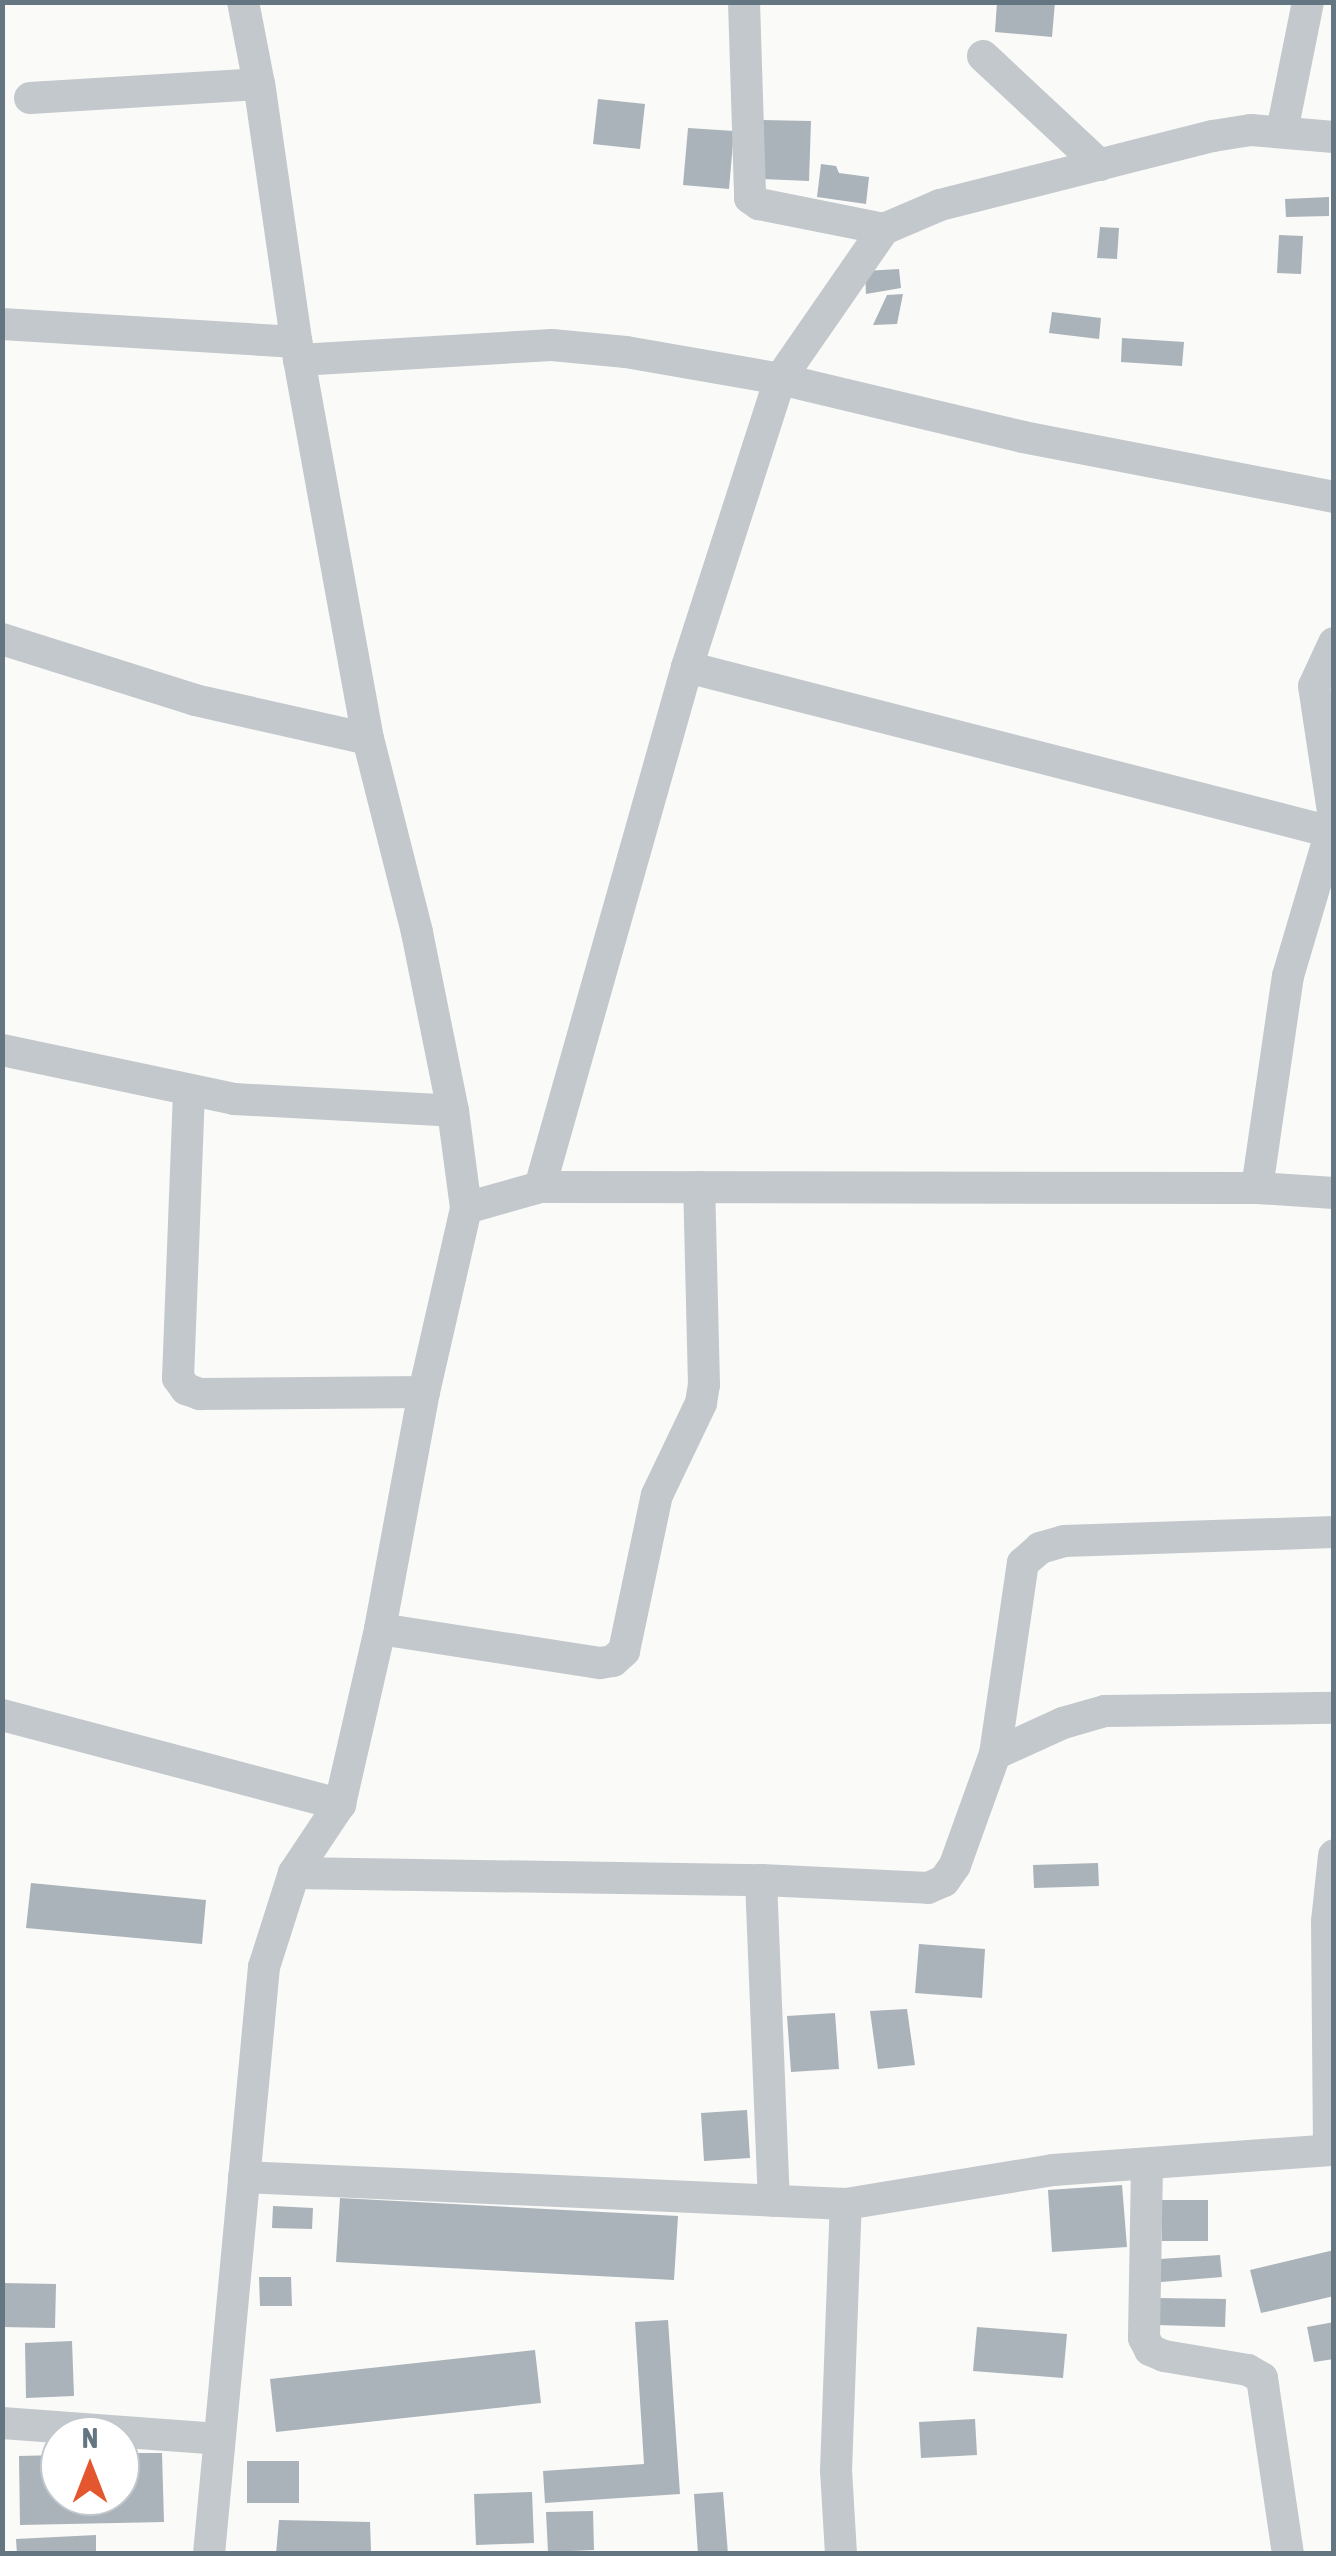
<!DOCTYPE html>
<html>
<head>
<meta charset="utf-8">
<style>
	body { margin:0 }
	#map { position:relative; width:1336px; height:2556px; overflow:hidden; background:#fafaf8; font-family:"Asap Condensed",sans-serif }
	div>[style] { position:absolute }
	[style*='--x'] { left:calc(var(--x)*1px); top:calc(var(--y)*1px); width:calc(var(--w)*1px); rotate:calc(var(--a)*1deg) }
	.building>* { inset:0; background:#aab3b9 }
	.minor>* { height:32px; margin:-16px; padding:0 16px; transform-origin:16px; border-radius:16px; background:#c3c8cc }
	span { translate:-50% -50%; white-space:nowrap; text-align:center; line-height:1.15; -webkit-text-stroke:10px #fff; paint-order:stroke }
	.frame { position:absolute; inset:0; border:5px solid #657683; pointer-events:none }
	.north { position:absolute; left:40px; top:2416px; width:100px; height:100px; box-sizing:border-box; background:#fff; border:2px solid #c1c8cd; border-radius:50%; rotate:0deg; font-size:28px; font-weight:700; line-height:40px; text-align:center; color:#657683 }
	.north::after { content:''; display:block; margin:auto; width:35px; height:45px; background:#e4572e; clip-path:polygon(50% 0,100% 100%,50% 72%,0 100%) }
</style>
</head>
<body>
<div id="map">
	<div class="building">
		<div style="clip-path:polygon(997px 2px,1055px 2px,1052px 37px,995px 32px)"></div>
		<div style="clip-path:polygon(598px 99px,645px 104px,640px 149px,593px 144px)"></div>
		<div style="clip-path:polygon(761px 120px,811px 121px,809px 181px,760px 179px)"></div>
		<div style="clip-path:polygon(688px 128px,734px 131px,729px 189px,683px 185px)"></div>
		<div style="clip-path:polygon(821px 164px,836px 166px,839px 173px,869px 177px,866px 204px,817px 197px)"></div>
		<div style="clip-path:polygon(1329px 197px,1329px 216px,1286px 217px,1285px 199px)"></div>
		<div style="clip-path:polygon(1100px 227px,1119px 228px,1117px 259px,1097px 258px)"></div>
		<div style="clip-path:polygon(1279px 235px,1303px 236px,1301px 274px,1277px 273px)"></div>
		<div style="clip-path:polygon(899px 269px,901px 288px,866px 294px,865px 271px)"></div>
		<div style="clip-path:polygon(903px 294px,897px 324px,873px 325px,887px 295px)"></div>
		<div style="clip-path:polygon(1052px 312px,1101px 318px,1099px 339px,1049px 333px)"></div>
		<div style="clip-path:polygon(1122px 338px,1184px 342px,1182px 366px,1121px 362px)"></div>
		<div style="clip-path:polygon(1098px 1863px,1099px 1886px,1034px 1888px,1033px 1865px)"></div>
		<div style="clip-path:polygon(31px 1883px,206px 1900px,202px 1944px,26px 1928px)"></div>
		<div style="clip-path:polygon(919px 1944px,985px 1949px,982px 1998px,915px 1993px)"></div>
		<div style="clip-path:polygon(907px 2009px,915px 2065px,878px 2069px,870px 2011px)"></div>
		<div style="clip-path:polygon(835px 2013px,839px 2069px,791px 2072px,787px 2016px)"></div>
		<div style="clip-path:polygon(747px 2110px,750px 2158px,704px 2161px,701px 2113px)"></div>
		<div style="clip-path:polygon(1122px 2185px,1127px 2247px,1052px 2252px,1048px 2190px)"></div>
		<div style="clip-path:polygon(340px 2198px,678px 2216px,674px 2280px,336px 2262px)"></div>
		<div style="clip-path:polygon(1162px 2200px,1208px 2200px,1208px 2241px,1162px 2241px)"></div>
		<div style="clip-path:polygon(273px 2206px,313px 2208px,312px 2229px,272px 2228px)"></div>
		<div style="clip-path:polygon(1334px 2250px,1334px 2296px,1261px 2313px,1250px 2270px)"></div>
		<div style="clip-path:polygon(1220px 2255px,1222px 2277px,1161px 2282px,1160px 2259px)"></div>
		<div style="clip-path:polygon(259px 2277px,291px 2277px,292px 2306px,260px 2306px)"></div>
		<div style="clip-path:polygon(2px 2283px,56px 2284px,55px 2328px,2px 2327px)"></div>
		<div style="clip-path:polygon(1157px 2298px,1226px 2299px,1225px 2327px,1156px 2325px)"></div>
		<div style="clip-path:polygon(668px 2320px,680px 2494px,545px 2503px,543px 2471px,644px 2464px,635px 2322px)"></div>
		<div style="clip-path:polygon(1334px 2322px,1334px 2359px,1314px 2362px,1307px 2327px)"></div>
		<div style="clip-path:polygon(977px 2327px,1067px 2334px,1063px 2378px,973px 2371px)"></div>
		<div style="clip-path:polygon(72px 2341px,74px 2396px,26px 2398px,25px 2343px)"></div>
		<div style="clip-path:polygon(535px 2350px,541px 2403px,276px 2432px,270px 2379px)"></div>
		<div style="clip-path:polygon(975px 2419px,977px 2455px,921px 2458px,919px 2422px)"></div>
		<div style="clip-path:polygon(120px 2453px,162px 2453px,164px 2522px,20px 2525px,19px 2456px,60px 2455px,60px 2496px,120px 2496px)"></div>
		<div style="clip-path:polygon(247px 2461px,299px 2461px,299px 2503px,247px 2503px)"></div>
		<div style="clip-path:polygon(532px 2492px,534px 2543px,476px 2545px,474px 2494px)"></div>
		<div style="clip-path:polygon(723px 2492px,728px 2554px,698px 2554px,694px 2494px)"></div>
		<div style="clip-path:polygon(593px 2511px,594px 2550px,548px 2552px,546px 2512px)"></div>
		<div style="clip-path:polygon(279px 2520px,370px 2522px,371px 2551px,276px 2554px)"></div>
		<div style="clip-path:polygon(96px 2535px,96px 2554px,17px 2554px,16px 2539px)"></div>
	</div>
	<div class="minor">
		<div style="--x:744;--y:2;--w:196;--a:88.2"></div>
		<div style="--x:750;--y:198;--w:11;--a:34"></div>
		<div style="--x:759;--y:204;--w:127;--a:11.3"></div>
		<div style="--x:983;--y:56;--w:160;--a:43"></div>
		<div style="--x:30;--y:98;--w:229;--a:-3.5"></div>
		<div style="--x:1282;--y:131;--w:132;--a:-78.6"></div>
		<div style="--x:2;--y:324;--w:295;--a:3.5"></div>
		<div style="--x:299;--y:360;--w:253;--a:-3.4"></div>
		<div style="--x:552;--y:345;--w:74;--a:5.4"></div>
		<div style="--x:626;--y:352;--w:156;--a:9.9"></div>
		<div style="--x:780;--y:379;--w:250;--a:13.4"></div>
		<div style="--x:1023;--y:437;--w:317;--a:10.9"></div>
		<div style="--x:2;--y:639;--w:202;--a:17.5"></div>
		<div style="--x:195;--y:700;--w:177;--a:12.7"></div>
		<div style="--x:1334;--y:643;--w:47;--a:114.9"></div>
		<div style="--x:1314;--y:686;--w:134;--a:81.4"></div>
		<div style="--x:687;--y:667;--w:653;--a:14.36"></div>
		<div style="--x:1320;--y:829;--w:9;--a:-13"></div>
		<div style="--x:2;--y:1050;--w:237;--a:11.9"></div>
		<div style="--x:234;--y:1099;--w:219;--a:3.1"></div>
		<div style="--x:189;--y:1092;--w:286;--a:92.2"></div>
		<div style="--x:178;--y:1378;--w:14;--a:54"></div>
		<div style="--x:186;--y:1389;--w:15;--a:20"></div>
		<div style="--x:200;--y:1394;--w:224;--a:-0.5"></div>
		<div style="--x:540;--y:1187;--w:540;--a:-74.21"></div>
		<div style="--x:687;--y:667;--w:303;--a:-72.1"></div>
		<div style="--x:780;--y:379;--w:183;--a:-55.3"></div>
		<div style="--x:884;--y:229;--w:61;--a:-23.2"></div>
		<div style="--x:940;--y:205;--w:282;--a:-14.2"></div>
		<div style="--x:1213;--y:136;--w:38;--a:-9"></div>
		<div style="--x:1251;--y:130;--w:83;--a:4.8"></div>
		<div style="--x:1257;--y:1188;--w:214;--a:-81.7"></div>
		<div style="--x:1288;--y:976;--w:162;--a:-73.5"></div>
		<div style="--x:466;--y:1208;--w:77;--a:-15.8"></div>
		<div style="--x:540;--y:1187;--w:717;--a:0.08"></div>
		<div style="--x:1257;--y:1188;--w:77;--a:3.7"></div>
		<div style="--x:380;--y:1629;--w:223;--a:8.8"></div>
		<div style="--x:600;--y:1663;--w:13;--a:-9"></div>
		<div style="--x:613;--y:1661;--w:15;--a:-42"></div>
		<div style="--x:624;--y:1651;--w:159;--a:-78.1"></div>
		<div style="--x:657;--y:1495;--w:102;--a:-64.4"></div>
		<div style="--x:701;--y:1403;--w:18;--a:-81"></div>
		<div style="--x:704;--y:1385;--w:198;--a:-91.4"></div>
		<div style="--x:2;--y:1715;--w:350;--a:14.8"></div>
		<div style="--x:995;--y:1754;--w:75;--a:-24.5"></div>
		<div style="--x:1063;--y:1723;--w:44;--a:-15.9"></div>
		<div style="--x:1105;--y:1711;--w:229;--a:-0.8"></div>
		<div style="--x:294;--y:1873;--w:467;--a:0.9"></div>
		<div style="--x:761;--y:1880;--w:167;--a:2.7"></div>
		<div style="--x:928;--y:1888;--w:17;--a:-24"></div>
		<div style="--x:944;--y:1881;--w:19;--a:-55"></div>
		<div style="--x:955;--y:1865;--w:118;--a:-70.2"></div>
		<div style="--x:995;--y:1754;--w:193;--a:-81.7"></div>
		<div style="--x:1023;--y:1563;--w:23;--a:-41"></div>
		<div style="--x:1040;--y:1548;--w:25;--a:-16"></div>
		<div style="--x:1064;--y:1541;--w:270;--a:-1.9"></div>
		<div style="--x:761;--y:1880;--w:321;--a:87.7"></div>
		<div style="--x:1329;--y:2150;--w:228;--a:-90.5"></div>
		<div style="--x:1327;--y:1922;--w:67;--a:-84"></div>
		<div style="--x:1147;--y:2165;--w:173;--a:91"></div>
		<div style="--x:1144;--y:2338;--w:13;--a:63"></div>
		<div style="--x:1150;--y:2350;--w:15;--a:23"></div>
		<div style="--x:1164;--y:2356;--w:85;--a:9.5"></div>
		<div style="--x:1248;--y:2370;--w:16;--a:30"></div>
		<div style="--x:1262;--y:2378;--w:178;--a:81.6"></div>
		<div style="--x:244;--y:2177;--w:603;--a:2.57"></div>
		<div style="--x:846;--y:2204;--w:210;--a:-9.3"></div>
		<div style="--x:1053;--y:2170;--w:282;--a:-4.1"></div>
		<div style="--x:2;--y:2423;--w:217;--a:4.2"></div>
		<div style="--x:209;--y:2554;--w:590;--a:-84.65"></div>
		<div style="--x:264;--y:1967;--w:99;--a:-72.3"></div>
		<div style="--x:294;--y:1873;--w:83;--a:-56.3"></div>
		<div style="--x:340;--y:1804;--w:180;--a:-77.1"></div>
		<div style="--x:380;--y:1629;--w:241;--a:-79.5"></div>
		<div style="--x:424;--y:1392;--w:189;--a:-77.1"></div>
		<div style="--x:466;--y:1208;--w:98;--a:-97.6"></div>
		<div style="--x:453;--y:1111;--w:183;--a:-101.4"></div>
		<div style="--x:417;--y:932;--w:199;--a:-104.2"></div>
		<div style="--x:368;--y:739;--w:385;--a:-100.3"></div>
		<div style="--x:299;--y:360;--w:279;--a:-98.2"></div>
		<div style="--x:259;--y:84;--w:84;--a:-101"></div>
		<div style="--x:841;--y:2554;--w:83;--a:-93.4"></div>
		<div style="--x:836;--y:2471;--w:267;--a:-87.9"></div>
	</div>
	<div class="frame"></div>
	<div class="north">N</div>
</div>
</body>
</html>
